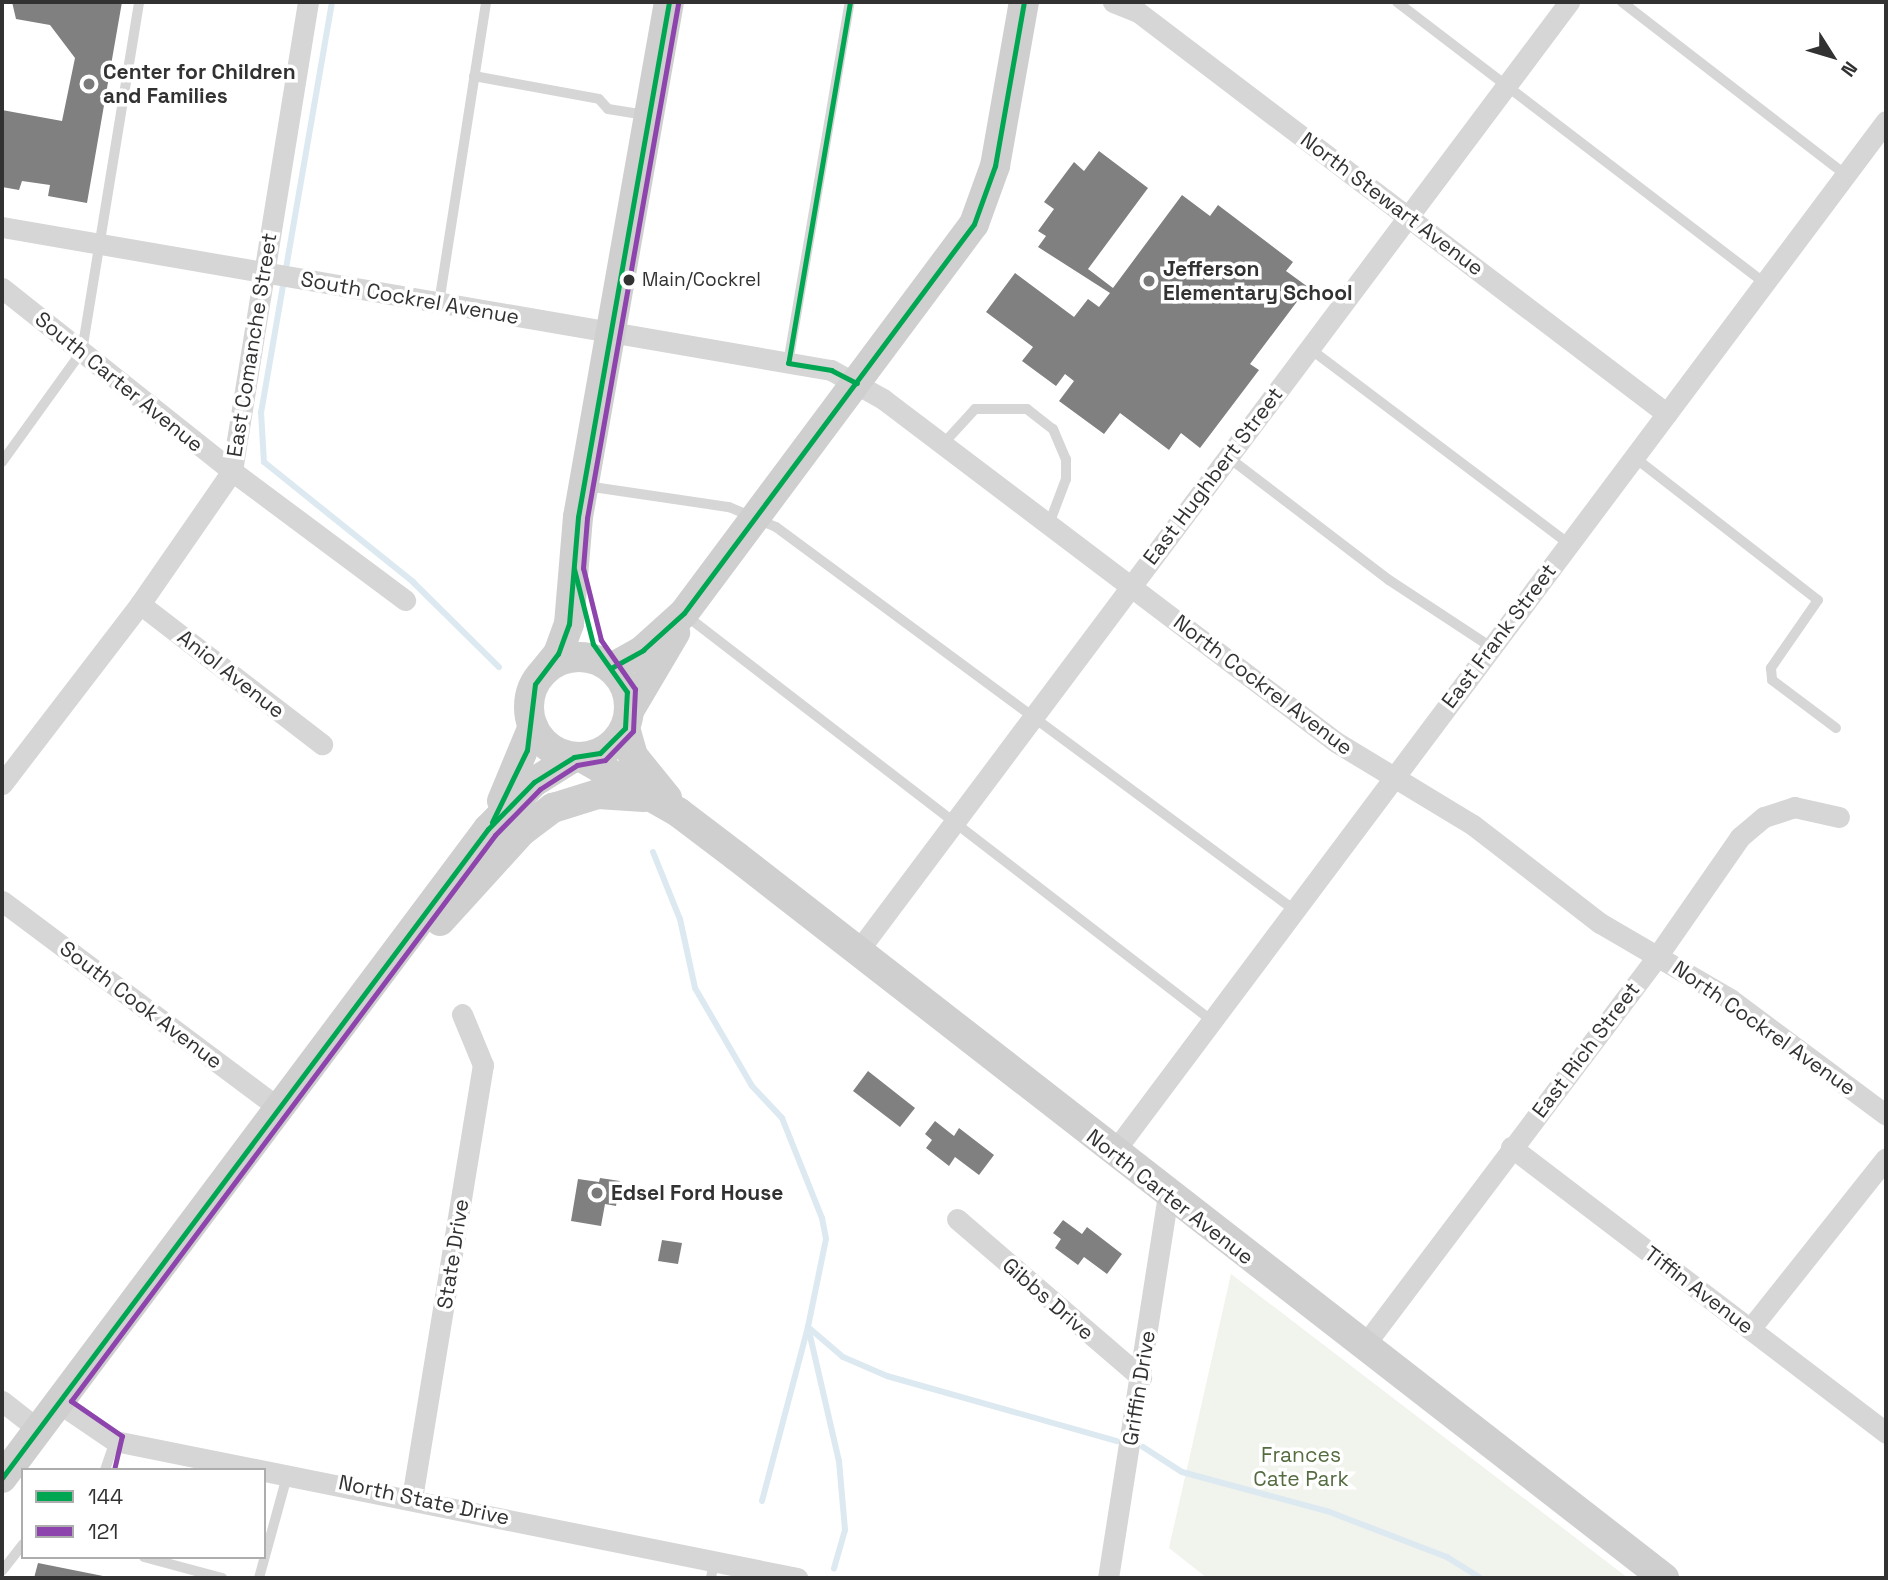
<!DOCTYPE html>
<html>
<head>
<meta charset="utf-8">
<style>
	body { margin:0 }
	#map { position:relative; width:1888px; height:1580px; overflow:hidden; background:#fff; font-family:"Space Grotesk",sans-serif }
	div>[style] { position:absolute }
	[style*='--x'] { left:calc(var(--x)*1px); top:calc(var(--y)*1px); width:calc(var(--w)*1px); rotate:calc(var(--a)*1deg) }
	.green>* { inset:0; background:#f1f3ed }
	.stream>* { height:6px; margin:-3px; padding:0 3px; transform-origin:3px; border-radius:3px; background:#dde9f1 }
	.building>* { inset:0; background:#808080 }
	.lane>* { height:10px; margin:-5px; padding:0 5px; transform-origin:5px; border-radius:5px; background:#d6d6d6 }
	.street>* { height:21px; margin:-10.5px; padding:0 10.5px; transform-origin:10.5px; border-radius:10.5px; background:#d6d6d6 }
	.secondary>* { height:30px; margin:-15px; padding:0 15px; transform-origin:15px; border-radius:15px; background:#cfcfcf }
	.secondary>.ring { margin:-15px; padding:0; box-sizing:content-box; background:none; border:30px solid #cfcfcf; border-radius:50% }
	.bus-1>* { height:5px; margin:-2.5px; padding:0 2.5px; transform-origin:2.5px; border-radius:2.5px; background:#00a651 }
	.bus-2>* { height:5px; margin:-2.5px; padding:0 2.5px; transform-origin:2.5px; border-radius:2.5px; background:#8e44ad }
	.dots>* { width:19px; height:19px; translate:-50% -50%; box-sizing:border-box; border:4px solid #fff; border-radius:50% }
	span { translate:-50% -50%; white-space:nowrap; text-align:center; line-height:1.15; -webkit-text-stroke:7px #fff; paint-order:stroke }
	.bus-label { font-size:19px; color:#323232 }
	.left { translate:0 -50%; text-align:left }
	.poi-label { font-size:21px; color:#323232; font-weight:700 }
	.street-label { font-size:21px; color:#323232 }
	.park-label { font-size:21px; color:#556c41 }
	.frame { position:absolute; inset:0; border:4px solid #323232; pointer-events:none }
	.legend { position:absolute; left:21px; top:1468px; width:245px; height:91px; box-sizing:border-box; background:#fff; border:2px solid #adadad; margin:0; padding:9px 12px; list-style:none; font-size:21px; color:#323232 }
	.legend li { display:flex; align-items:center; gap:14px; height:35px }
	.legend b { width:35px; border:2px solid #adadad }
	.north { position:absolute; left:1797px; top:21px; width:70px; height:70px; -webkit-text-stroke:5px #fff; paint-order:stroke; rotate:127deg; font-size:19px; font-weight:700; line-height:28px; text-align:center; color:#323232 }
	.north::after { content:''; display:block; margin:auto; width:24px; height:32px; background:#323232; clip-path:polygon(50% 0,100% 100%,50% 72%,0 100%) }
</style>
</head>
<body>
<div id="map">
	<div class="green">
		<div style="clip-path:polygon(1231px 1274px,1628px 1578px,1207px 1578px,1169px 1548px)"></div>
	</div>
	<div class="stream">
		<div style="--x:332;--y:2;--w:416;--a:99.8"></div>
		<div style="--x:261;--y:412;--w:50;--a:86.6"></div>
		<div style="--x:264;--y:462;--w:191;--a:38.8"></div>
		<div style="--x:413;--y:582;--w:121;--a:44.7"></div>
		<div style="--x:653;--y:852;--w:72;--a:68.1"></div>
		<div style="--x:680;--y:919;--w:71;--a:77.7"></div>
		<div style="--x:695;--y:988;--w:113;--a:59.8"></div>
		<div style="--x:752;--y:1086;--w:44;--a:46.8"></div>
		<div style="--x:782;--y:1118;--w:108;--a:68.2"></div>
		<div style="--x:822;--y:1218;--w:21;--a:79"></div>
		<div style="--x:826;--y:1239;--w:90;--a:101.6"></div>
		<div style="--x:808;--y:1327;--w:138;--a:77"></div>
		<div style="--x:839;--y:1461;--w:69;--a:85"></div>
		<div style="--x:845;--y:1530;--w:40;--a:106"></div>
		<div style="--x:1143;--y:1447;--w:46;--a:32.7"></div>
		<div style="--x:1182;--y:1472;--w:150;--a:15.1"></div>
		<div style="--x:1327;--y:1511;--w:129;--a:21"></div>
		<div style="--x:1447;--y:1557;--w:40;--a:32"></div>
		<div style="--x:762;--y:1501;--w:180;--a:-75.2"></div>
		<div style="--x:808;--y:1327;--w:46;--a:40.6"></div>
		<div style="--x:843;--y:1357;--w:48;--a:23.4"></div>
		<div style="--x:887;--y:1376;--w:239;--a:15.8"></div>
	</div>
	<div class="building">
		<div style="clip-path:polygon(12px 2px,122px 2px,87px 203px,48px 196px,50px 185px,22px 181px,19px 190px,2px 187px,2px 110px,62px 121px,75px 58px,50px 25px,16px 19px)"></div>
		<div style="clip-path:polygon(1099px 151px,1148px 188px,1088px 269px,1113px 288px,1182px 195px,1210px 216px,1218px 205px,1293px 262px,1286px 271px,1308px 287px,1250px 364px,1259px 370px,1200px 448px,1181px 433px,1169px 450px,1120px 413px,1104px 434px,1059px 401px,1074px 381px,1065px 374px,1056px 386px,1022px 361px,1033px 347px,986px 312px,1015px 273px,1074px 317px,1088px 299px,1099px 307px,1110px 293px,1038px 247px,1046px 236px,1038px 231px,1054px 209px,1044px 202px,1074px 162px,1084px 171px)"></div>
		<div style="clip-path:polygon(868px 1071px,915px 1108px,900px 1127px,853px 1091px)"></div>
		<div style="clip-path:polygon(935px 1121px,954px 1136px,959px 1128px,994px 1155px,979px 1175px,955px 1157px,949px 1166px,926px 1148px,932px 1140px,925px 1134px)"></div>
		<div style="clip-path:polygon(600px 1178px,620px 1181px,616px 1206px,605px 1204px,601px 1226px,571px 1221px,578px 1179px,599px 1182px)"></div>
		<div style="clip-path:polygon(1063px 1220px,1082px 1234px,1087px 1227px,1122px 1254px,1107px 1274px,1084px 1257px,1078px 1265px,1055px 1248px,1061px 1239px,1053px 1233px)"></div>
		<div style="clip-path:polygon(662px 1240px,682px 1243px,678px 1264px,658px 1261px)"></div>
		<div style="clip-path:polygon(38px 1563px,108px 1577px,108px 1578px,34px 1578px)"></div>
	</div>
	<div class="lane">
		<div style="--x:1397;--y:2;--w:464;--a:37.4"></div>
		<div style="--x:1622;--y:2;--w:283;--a:37.7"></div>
		<div style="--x:474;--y:76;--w:127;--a:10.4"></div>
		<div style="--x:599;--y:99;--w:13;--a:48"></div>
		<div style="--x:608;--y:109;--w:38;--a:9"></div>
		<div style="--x:439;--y:303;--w:305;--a:-81.1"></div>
		<div style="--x:1309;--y:348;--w:326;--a:37"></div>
		<div style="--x:788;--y:363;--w:366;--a:-80.3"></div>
		<div style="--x:943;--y:444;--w:47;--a:-47.6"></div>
		<div style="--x:975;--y:409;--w:52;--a:0"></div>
		<div style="--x:1027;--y:409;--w:33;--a:38"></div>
		<div style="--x:1053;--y:429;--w:33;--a:67"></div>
		<div style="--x:1066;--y:459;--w:20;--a:90"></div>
		<div style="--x:1066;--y:479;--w:48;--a:110.7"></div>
		<div style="--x:1228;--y:457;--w:203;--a:37.4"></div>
		<div style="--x:1389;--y:580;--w:122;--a:33.3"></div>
		<div style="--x:1634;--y:457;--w:233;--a:37.9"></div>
		<div style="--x:1818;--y:600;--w:83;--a:124.7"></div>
		<div style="--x:1771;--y:668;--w:12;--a:85"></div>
		<div style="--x:1772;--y:680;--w:80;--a:36.9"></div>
		<div style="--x:2;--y:462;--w:137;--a:-54.2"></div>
		<div style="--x:82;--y:351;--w:354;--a:-80.7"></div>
		<div style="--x:586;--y:486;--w:145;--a:8.4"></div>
		<div style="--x:729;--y:507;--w:51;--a:23.1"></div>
		<div style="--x:776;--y:527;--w:643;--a:36.46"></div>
		<div style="--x:684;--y:614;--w:665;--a:37.61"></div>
		<div style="--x:105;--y:1470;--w:31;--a:-71"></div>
		<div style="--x:144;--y:1557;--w:81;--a:15.1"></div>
		<div style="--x:2;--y:1571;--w:34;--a:-52"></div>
		<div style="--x:259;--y:1578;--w:109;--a:-74.6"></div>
		<div style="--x:711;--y:1578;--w:17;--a:-80"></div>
	</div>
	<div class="street">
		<div style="--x:1113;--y:2;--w:27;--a:22"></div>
		<div style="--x:1138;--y:12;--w:664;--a:37.23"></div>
		<div style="--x:2;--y:227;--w:841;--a:9.79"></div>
		<div style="--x:831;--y:370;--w:60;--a:29.1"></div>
		<div style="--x:883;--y:399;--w:568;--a:37.13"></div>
		<div style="--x:1336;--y:742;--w:160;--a:31.2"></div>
		<div style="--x:1473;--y:825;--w:160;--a:37.7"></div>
		<div style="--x:1600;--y:923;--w:151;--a:30.3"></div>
		<div style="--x:1730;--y:999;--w:194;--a:36.6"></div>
		<div style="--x:2;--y:288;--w:294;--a:38.5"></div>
		<div style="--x:232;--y:471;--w:216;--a:36.7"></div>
		<div style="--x:140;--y:604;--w:230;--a:37.6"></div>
		<div style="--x:2;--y:784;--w:227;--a:-52.5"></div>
		<div style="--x:140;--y:604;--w:162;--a:-55.3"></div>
		<div style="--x:232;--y:471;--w:475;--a:-80.8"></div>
		<div style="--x:2;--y:901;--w:347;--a:36.8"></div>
		<div style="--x:858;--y:951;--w:1186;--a:-53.16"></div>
		<div style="--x:1511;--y:1147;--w:472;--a:37.3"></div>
		<div style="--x:1113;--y:1153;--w:1289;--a:-53.17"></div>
		<div style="--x:957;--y:1219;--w:243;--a:40.7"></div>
		<div style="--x:1750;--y:1329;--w:218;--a:-51.5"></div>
		<div style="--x:1363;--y:1347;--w:491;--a:-53"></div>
		<div style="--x:1658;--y:955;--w:144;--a:-55.2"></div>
		<div style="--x:1740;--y:837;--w:31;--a:-40"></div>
		<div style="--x:1764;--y:817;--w:32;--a:-18"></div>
		<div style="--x:1794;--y:807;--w:46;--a:12.5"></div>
		<div style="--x:2;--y:1401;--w:47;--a:38.1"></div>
		<div style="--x:59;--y:1403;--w:68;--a:34.2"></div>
		<div style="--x:115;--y:1441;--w:696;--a:11.36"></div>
		<div style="--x:412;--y:1498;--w:439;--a:-80.7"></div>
		<div style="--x:483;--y:1065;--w:55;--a:-112.4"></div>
		<div style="--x:1108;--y:1578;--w:386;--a:-81.1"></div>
	</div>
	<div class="secondary">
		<div class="ring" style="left:529px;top:657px;width:70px;height:70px"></div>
		<div style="--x:611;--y:668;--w:37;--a:-29"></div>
		<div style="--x:643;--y:650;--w:55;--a:-42.1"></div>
		<div style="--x:684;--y:613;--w:485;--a:-53.3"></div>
		<div style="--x:974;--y:224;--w:62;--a:-70.1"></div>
		<div style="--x:995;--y:166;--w:167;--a:-80"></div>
		<div style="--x:544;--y:671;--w:22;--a:-51"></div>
		<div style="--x:558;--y:654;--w:32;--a:-70"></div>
		<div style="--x:569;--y:624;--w:107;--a:-85.2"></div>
		<div style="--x:578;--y:517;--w:523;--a:-79.98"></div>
		<div style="--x:629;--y:711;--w:91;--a:-59.5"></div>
		<div style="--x:625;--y:728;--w:29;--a:74"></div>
		<div style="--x:633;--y:756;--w:54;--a:51"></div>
		<div style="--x:581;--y:757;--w:112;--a:29.6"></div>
		<div style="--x:678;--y:812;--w:73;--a:37.2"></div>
		<div style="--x:736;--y:856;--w:1176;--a:37.88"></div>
		<div style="--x:502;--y:801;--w:81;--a:-67.5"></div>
		<div style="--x:440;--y:921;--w:122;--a:-47.7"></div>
		<div style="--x:522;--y:831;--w:39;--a:-37"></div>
		<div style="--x:553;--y:808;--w:47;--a:-17.3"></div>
		<div style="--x:598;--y:794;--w:46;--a:3.7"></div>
		<div style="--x:2;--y:1478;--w:811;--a:-53.17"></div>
		<div style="--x:488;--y:829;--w:66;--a:-45.6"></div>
		<div style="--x:534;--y:782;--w:47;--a:-32"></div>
	</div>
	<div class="bus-1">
		<div style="--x:850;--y:2;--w:366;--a:99.7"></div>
		<div style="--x:788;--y:363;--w:44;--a:9.2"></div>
		<div style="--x:831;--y:370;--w:29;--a:27"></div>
		<div style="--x:611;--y:668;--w:37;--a:-29"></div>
		<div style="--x:643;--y:650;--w:55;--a:-42.1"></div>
		<div style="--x:684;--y:613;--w:485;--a:-53.3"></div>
		<div style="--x:974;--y:224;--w:62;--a:-70.1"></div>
		<div style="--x:995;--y:166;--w:167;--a:-80"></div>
		<div style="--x:492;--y:822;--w:80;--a:-64.1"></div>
		<div style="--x:527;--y:750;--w:66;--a:-83.1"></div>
		<div style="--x:535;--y:684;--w:38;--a:-53"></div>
		<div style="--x:558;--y:654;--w:32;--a:-70"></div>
		<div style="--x:569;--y:624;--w:107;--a:-85.2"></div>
		<div style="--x:578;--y:517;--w:523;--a:-79.98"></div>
		<div style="--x:2;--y:1478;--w:811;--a:-53.17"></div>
		<div style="--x:488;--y:829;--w:66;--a:-45.6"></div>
		<div style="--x:534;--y:782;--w:47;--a:-32"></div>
		<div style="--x:574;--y:757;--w:26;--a:-9"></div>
		<div style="--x:600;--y:753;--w:35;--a:-45"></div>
		<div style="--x:625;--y:728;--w:36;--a:-87"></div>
		<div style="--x:627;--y:692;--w:59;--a:-125.3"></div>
		<div style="--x:593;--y:644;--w:77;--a:-104.2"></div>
	</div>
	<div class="bus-2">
		<div style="--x:114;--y:1470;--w:35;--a:-77"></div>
		<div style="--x:122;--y:1436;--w:62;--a:-145.5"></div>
		<div style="--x:71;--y:1401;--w:707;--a:-53.16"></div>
		<div style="--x:495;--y:835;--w:64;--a:-45.6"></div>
		<div style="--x:540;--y:789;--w:44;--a:-33"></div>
		<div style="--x:577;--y:765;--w:28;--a:-10"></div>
		<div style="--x:605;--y:760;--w:40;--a:-46"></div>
		<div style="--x:633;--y:731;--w:42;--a:-87.3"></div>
		<div style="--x:635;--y:689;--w:60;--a:-124.8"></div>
		<div style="--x:601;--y:640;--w:74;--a:-104"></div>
		<div style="--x:583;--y:568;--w:50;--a:-85.4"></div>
		<div style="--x:587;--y:518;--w:522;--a:-79.96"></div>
	</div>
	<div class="dots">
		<div style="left:89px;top:84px;background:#7a7a7a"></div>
		<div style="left:629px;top:280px;background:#323232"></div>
		<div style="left:1149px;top:281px;background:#7a7a7a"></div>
		<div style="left:597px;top:1193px;background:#7a7a7a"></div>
	</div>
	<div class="bus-label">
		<span class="left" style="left:642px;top:280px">Main/Cockrel</span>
	</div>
	<div class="poi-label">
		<span class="left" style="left:103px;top:84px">Center for Children<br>and Families</span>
		<span class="left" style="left:1163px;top:281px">Jefferson<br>Elementary School</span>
		<span class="left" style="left:611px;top:1193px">Edsel Ford House</span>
	</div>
	<div class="street-label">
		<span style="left:1392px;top:204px;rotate:37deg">North Stewart Avenue</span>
		<span style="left:410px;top:298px;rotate:10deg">South Cockrel Avenue</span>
		<span style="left:252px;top:345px;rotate:-81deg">East Comanche Street</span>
		<span style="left:119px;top:382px;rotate:39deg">South Carter Avenue</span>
		<span style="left:1213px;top:476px;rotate:-53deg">East Hughbert Street</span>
		<span style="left:1499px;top:636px;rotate:-53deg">East Frank Street</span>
		<span style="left:231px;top:674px;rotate:38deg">Aniol Avenue</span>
		<span style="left:1263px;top:685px;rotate:37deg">North Cockrel Avenue</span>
		<span style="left:141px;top:1005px;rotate:37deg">South Cook Avenue</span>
		<span style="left:1764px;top:1028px;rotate:35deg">North Cockrel Avenue</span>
		<span style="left:1586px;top:1050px;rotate:-53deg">East Rich Street</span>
		<span style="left:1170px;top:1197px;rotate:38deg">North Carter Avenue</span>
		<span style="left:453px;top:1254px;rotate:-81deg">State Drive</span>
		<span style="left:1699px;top:1290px;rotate:37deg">Tiffin Avenue</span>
		<span style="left:1048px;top:1299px;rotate:41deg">Gibbs Drive</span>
		<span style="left:1139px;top:1388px;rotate:-81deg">Griffin Drive</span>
		<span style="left:424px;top:1500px;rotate:12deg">North State Drive</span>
	</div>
	<div class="park-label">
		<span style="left:1301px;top:1467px">Frances<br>Cate Park</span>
	</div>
	<div class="frame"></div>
	<ul class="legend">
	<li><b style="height:9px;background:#00a651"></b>144</li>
	<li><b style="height:9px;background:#8e44ad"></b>121</li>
	</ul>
	<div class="north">N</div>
</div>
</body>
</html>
